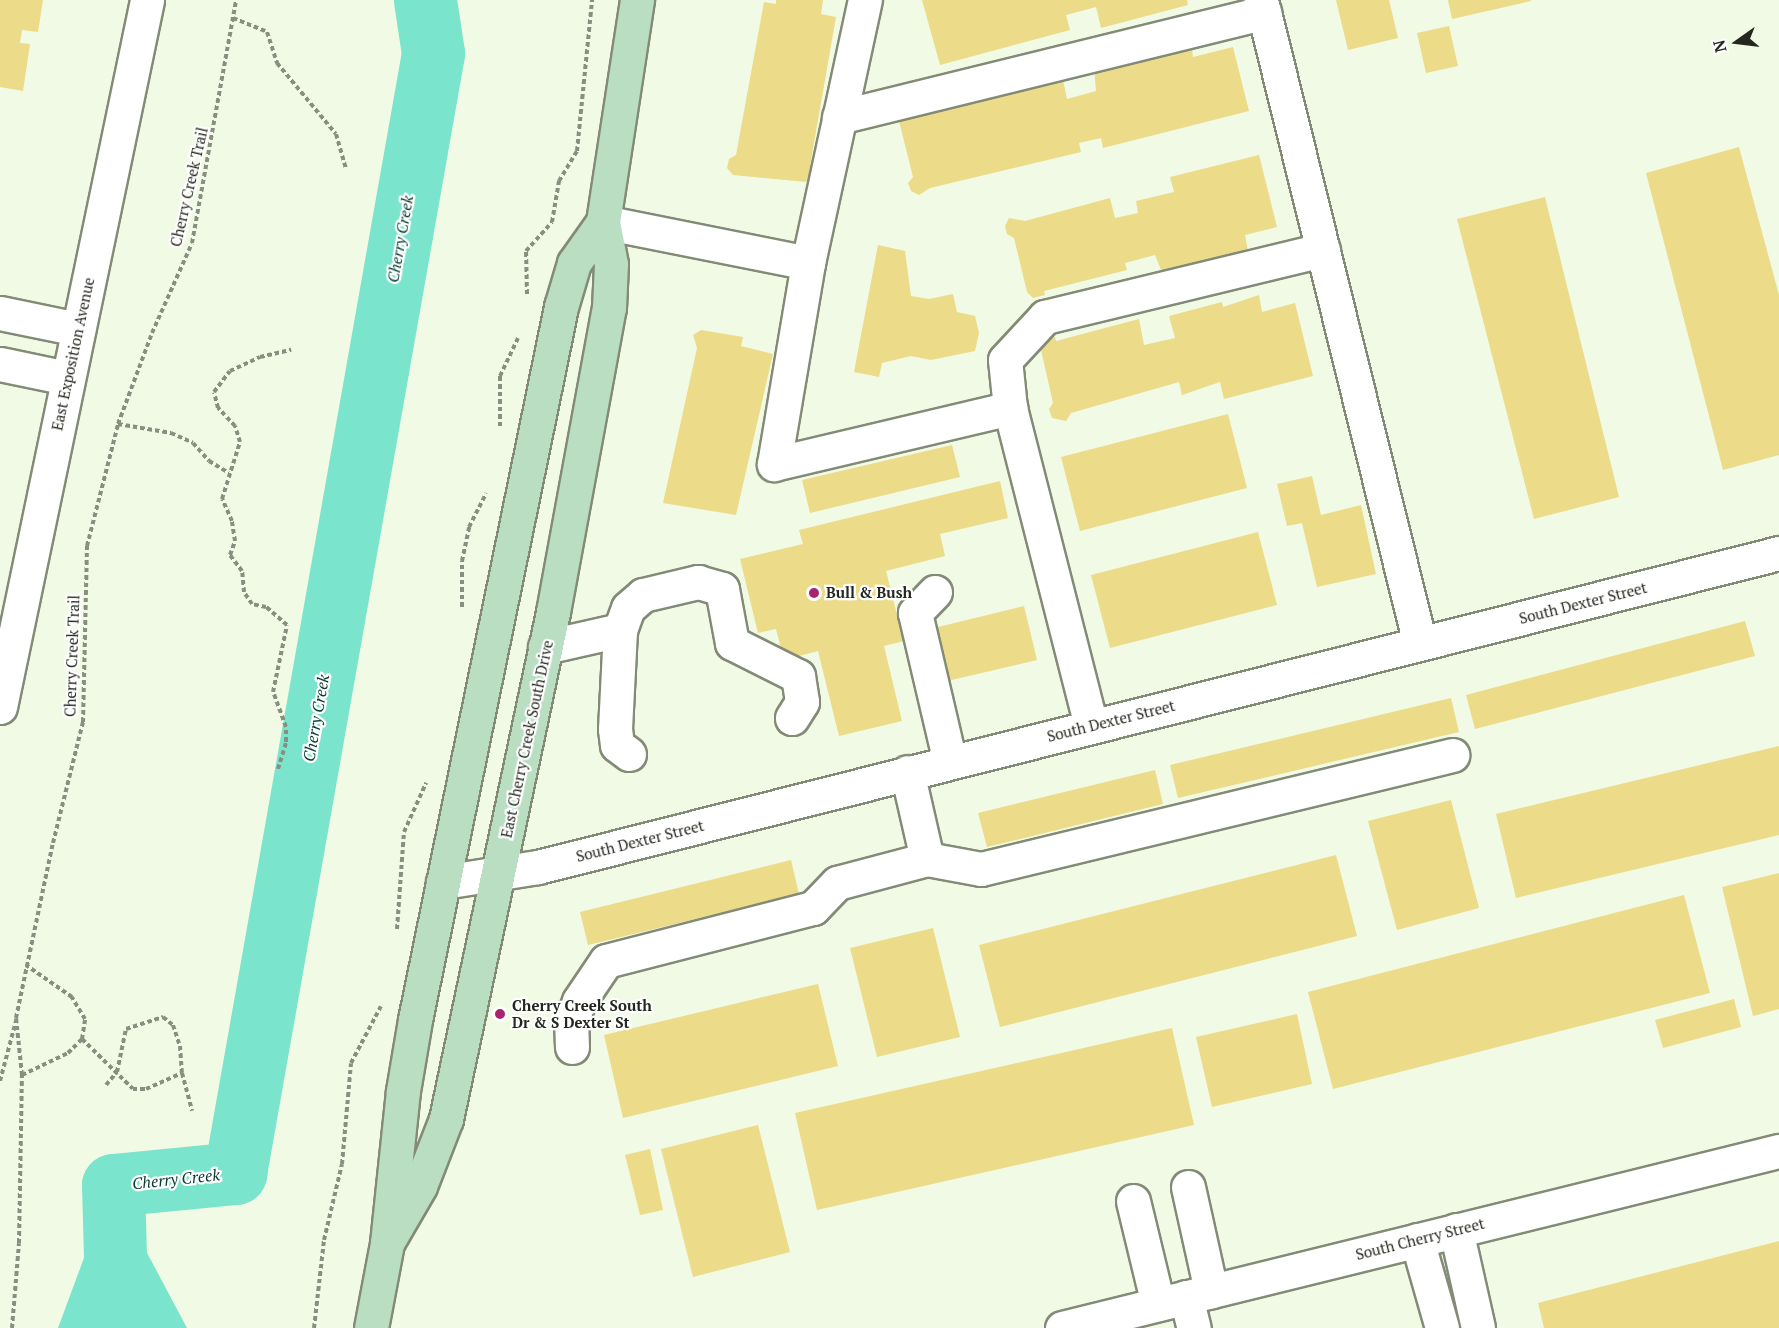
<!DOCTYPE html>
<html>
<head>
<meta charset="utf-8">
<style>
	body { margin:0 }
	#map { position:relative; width:1779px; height:1328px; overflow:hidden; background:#f1fae4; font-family:"PT Serif",serif }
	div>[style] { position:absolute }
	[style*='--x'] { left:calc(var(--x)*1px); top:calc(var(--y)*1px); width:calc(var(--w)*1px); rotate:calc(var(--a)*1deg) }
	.water>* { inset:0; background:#7be4cc }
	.river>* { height:63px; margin:-31.5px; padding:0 31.5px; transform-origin:31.5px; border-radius:31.5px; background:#7be4cc }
	.building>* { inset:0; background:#ecdb89 }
	.path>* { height:4px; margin-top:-2px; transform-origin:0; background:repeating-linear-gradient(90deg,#898f80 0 4.5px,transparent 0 7.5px) }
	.roads { filter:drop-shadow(2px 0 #838b77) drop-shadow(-2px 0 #838b77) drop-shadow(0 2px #838b77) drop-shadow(0 -2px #838b77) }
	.minor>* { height:33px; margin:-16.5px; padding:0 16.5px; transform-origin:16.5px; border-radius:16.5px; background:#fff }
	.major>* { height:33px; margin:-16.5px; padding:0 16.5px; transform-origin:16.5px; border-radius:16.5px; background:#b9dec1 }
	.dots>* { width:16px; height:16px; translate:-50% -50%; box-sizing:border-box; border:3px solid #fff; border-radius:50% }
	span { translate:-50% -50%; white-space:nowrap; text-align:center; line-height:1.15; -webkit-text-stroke:4.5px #fff; paint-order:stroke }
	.street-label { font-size:15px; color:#24271f }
	.poi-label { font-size:15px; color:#24271f; font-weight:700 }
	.left { translate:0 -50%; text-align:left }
	.water-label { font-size:16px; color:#083a31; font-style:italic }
	.north { position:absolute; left:1707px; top:12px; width:60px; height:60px; -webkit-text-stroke:4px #fff; paint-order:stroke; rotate:256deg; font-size:16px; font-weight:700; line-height:24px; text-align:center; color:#24271f }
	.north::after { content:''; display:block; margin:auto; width:21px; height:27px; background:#24271f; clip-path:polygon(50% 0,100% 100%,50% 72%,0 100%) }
</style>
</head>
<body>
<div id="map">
	<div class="water">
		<div style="clip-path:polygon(111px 1185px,187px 1328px,58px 1328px)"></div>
	</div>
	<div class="river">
		<div style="--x:117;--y:1328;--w:143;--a:-91.6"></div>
		<div style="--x:113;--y:1185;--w:123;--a:-5.6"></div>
		<div style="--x:235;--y:1173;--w:1137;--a:-79.97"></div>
		<div style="--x:433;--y:53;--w:54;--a:-98.6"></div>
	</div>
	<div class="building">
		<div style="clip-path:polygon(0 0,43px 0,38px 32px,22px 30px,20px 43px,30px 44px,23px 91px,0 87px)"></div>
		<div style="clip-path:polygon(776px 0,823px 0,821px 14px,836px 17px,810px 166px,813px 167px,806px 182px,733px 175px,727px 168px,729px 159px,736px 155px,764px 2px,776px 4px)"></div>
		<div style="clip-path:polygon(922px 0,1187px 0,1188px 5px,1101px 28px,1096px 7px,1066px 15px,1070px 30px,940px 65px)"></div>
		<div style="clip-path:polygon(1336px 0,1389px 0,1398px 38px,1348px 50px)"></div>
		<div style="clip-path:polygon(1448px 0,1531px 0,1531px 1px,1452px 19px)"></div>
		<div style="clip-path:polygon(1449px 26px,1458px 66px,1426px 73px,1417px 33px)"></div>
		<div style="clip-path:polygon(1233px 47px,1249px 111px,1103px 148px,1101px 138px,1079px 143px,1081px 152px,930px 188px,919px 195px,911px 191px,908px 183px,913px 177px,899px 121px,901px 114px,1063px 80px,1067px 99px,1096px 91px,1094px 68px,1107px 65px,1108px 69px,1192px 48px,1193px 57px)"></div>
		<div style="clip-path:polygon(1739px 147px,1779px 295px,1779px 455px,1723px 470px,1646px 173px)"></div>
		<div style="clip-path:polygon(1259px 155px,1277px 227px,1245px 235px,1248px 251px,1163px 275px,1155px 255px,1125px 263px,1127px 270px,1044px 291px,1045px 295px,1033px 298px,1027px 292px,1014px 238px,1007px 234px,1005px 226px,1009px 218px,1025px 221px,1110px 198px,1115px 218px,1138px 213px,1136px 201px,1174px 192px,1170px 177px)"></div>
		<div style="clip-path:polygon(1545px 197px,1619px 497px,1534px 519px,1457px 219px)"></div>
		<div style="clip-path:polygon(878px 245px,905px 251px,911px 296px,929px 299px,953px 294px,957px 312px,975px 316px,979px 333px,975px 351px,931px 360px,911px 356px,882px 363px,879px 377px,854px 372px)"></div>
		<div style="clip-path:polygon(1259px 295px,1262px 312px,1295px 303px,1313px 376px,1224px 399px,1220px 382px,1182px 395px,1179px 382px,1071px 413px,1066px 421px,1052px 418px,1049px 409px,1053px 403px,1039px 341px,1055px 337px,1056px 341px,1139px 319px,1144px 345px,1175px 338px,1169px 316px,1222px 302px,1223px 307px)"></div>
		<div style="clip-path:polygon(701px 330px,743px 337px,741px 346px,773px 354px,736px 515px,663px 503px,697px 348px,693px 335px)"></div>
		<div style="clip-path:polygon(1228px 414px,1247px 488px,1080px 531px,1061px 457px)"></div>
		<div style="clip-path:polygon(952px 445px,960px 477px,810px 513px,802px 480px)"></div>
		<div style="clip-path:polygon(1312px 476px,1321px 515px,1361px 505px,1376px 574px,1317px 587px,1302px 523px,1287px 526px,1277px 484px)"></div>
		<div style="clip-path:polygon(1000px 481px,1008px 518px,940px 534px,945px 556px,886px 571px,903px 638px,908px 640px,884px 646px,902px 721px,839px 736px,818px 651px,784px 660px,776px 629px,758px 633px,740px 559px,803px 544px,799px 530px)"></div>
		<div style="clip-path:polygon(1258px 532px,1277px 605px,1110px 648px,1091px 575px)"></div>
		<div style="clip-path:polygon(1024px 606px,1037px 660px,943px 682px,930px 629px)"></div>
		<div style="clip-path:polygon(1745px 621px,1755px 656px,1475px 729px,1466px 695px)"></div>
		<div style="clip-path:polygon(1451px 698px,1459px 732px,1178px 798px,1170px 765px)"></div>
		<div style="clip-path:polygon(1779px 746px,1779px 835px,1516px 898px,1496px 814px)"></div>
		<div style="clip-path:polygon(1155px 770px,1163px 804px,987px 847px,978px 813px)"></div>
		<div style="clip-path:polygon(1451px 800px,1479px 908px,1397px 930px,1368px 821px)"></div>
		<div style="clip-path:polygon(1336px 855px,1357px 936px,1000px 1027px,979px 945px)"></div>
		<div style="clip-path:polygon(791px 860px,799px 894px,588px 945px,580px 912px)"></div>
		<div style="clip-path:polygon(1779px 873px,1779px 1009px,1753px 1016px,1722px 887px)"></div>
		<div style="clip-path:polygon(1684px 895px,1710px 993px,1333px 1089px,1308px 992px)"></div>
		<div style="clip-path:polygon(933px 928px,960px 1037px,877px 1057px,850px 948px)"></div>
		<div style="clip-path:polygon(818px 984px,838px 1066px,623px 1118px,604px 1035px)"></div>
		<div style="clip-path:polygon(1734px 999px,1741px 1027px,1663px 1048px,1655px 1020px)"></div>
		<div style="clip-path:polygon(1297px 1014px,1312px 1084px,1212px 1107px,1196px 1037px)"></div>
		<div style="clip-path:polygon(1172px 1028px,1194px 1125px,817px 1210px,795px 1113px)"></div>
		<div style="clip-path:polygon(758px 1125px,790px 1252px,693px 1277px,661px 1149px)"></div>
		<div style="clip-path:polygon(650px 1149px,663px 1210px,640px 1215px,625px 1155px)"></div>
		<div style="clip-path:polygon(1779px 1241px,1779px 1328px,1544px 1328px,1538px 1303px)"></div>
	</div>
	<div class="path">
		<div style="--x:233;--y:18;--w:37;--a:22"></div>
		<div style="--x:267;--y:32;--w:33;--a:72"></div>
		<div style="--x:277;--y:63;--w:92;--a:50.3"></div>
		<div style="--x:336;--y:134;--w:37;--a:74"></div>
		<div style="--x:527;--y:294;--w:43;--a:-91.3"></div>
		<div style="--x:526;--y:251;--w:39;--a:-48"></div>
		<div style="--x:552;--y:222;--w:42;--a:-80.3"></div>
		<div style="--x:559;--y:181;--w:35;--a:-59"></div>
		<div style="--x:577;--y:151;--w:152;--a:-84.3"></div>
		<div style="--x:118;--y:424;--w:54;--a:9.6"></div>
		<div style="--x:171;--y:433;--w:24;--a:24"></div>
		<div style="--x:193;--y:443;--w:24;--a:48"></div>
		<div style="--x:209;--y:461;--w:23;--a:31"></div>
		<div style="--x:500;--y:426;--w:50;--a:-90"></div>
		<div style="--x:500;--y:376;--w:42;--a:-64.7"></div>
		<div style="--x:462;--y:607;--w:46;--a:-90"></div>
		<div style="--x:462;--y:561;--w:35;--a:-78"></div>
		<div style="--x:469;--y:527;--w:38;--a:-63"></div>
		<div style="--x:278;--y:769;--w:28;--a:-73"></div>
		<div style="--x:286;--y:742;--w:15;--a:-90"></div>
		<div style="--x:286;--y:727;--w:37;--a:-110"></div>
		<div style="--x:273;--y:692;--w:68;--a:-78.2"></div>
		<div style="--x:287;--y:625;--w:28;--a:-139"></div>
		<div style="--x:266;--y:607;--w:14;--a:-168"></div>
		<div style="--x:252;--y:604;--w:14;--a:-124"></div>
		<div style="--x:244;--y:592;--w:21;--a:-95"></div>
		<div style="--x:242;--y:571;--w:20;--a:-127"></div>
		<div style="--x:230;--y:555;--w:15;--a:-70"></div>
		<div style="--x:235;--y:541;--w:20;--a:-99"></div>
		<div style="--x:232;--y:521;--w:24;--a:-114"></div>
		<div style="--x:222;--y:499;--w:60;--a:-72.5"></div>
		<div style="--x:240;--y:442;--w:17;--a:-107"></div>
		<div style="--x:235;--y:426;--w:25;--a:-133"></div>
		<div style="--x:218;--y:408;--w:16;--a:-104"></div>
		<div style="--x:214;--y:392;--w:26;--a:-53"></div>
		<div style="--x:230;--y:371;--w:33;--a:-25"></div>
		<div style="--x:260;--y:357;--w:32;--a:-13"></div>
		<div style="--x:397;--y:929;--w:97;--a:-85.9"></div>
		<div style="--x:404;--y:832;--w:54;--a:-65.8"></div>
		<div style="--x:82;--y:1039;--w:71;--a:44.4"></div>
		<div style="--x:133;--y:1089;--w:13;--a:0"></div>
		<div style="--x:146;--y:1089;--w:39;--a:-24"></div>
		<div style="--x:22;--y:1075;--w:51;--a:-25.6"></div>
		<div style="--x:68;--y:1053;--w:20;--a:-45"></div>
		<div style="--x:82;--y:1039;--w:20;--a:-81"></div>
		<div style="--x:85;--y:1019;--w:26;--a:-121"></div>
		<div style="--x:72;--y:997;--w:56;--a:-145.2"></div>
		<div style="--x:0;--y:1081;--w:62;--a:-75.1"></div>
		<div style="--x:106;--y:1085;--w:17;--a:-50"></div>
		<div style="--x:117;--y:1072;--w:44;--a:-78.2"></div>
		<div style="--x:126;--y:1029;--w:39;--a:-18"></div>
		<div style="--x:163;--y:1017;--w:13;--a:39"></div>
		<div style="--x:173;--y:1025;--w:22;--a:72"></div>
		<div style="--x:180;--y:1046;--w:27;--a:86"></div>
		<div style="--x:182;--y:1073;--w:39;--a:75"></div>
		<div style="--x:12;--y:1328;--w:85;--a:-85.3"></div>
		<div style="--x:19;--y:1243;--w:168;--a:-89"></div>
		<div style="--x:22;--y:1075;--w:57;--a:-96"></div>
		<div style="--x:16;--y:1018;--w:179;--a:-78.1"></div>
		<div style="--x:53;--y:843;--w:125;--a:-76.1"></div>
		<div style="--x:83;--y:722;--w:176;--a:-88.7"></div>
		<div style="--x:87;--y:546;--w:126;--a:-75.7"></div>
		<div style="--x:118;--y:424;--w:97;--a:-69.5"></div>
		<div style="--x:152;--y:333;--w:98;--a:-66"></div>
		<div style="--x:192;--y:243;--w:247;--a:-79.7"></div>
		<div style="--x:314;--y:1328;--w:89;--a:-83.5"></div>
		<div style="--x:324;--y:1240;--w:78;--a:-76.7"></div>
		<div style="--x:342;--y:1164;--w:101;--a:-84.9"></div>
		<div style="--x:351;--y:1063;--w:64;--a:-62.2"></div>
	</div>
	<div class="roads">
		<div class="minor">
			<div style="--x:1261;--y:0;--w:663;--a:76.13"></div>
			<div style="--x:839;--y:117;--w:438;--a:-13.8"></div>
			<div style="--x:603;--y:222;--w:209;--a:11.3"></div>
			<div style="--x:808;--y:263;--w:269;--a:-77.8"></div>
			<div style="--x:808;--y:263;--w:204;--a:99.6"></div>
			<div style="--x:774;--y:464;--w:243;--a:-13.3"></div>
			<div style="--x:1010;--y:408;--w:328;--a:75.7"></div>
			<div style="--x:0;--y:313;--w:80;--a:11.6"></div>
			<div style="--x:0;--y:364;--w:68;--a:11.8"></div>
			<div style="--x:1010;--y:408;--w:48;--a:-95.9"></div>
			<div style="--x:1005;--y:360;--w:59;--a:-47.1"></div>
			<div style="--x:1045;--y:317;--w:286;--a:-13.6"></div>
			<div style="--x:935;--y:592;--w:29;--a:134"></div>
			<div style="--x:915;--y:613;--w:153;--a:76.8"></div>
			<div style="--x:545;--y:647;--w:77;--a:-12.8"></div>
			<div style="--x:0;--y:707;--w:722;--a:-78.25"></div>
			<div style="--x:629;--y:754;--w:15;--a:-143"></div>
			<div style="--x:617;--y:745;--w:16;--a:-97"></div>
			<div style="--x:615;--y:729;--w:99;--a:-87.1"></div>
			<div style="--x:620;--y:630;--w:23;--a:-70"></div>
			<div style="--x:628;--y:608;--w:20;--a:-41"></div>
			<div style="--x:643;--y:595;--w:57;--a:-13.3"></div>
			<div style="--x:698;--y:582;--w:25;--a:16"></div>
			<div style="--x:722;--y:589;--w:55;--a:79.5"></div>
			<div style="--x:732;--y:643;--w:74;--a:26.6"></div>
			<div style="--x:798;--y:676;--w:26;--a:81"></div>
			<div style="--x:802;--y:702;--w:19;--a:122"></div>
			<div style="--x:927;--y:859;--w:55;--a:10.5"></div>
			<div style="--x:981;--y:869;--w:485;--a:-13.6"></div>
			<div style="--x:443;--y:882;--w:96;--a:-9"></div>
			<div style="--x:538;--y:867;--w:1280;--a:-14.2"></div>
			<div style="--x:572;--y:1047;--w:25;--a:-92"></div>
			<div style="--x:571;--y:1022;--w:22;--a:-69"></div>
			<div style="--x:579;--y:1001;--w:48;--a:-56"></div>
			<div style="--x:606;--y:961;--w:214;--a:-14.4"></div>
			<div style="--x:813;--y:908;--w:35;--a:-46"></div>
			<div style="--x:837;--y:883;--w:93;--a:-14.9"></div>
			<div style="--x:927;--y:859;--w:89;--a:-102.9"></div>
			<div style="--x:1188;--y:1187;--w:107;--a:77.5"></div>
			<div style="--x:1133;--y:1201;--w:106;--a:76.4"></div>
			<div style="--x:1456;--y:1230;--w:100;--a:77.3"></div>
			<div style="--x:1417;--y:1240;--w:91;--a:74.1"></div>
			<div style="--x:1186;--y:1297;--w:32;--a:76"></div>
			<div style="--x:1062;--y:1328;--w:739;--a:-13.87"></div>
		</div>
		<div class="major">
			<div style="--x:387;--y:1243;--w:66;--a:-59.9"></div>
			<div style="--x:420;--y:1186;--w:72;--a:-68.8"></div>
			<div style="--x:446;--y:1119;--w:518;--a:-78.08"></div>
			<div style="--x:553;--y:612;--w:309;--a:-79.6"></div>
			<div style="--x:609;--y:308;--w:44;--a:-87.4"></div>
			<div style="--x:611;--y:264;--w:43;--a:-100.8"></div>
			<div style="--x:603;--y:222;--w:225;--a:-81.3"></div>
			<div style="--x:371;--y:1328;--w:86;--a:-79.3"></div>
			<div style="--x:387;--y:1243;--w:153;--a:-84"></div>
			<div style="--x:403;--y:1091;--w:72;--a:-80.4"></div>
			<div style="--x:415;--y:1020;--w:728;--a:-78.43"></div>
			<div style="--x:561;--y:307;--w:46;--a:-73.5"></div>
			<div style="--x:574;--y:263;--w:50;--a:-54.7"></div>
		</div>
	</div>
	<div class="dots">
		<div style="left:814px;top:593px;background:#a9246e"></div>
		<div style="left:500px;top:1014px;background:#a9246e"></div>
	</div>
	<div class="street-label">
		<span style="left:189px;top:187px;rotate:-77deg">Cherry Creek Trail</span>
		<span style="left:73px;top:354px;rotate:-78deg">East Exposition Avenue</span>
		<span style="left:1583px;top:603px;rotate:-14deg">South Dexter Street</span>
		<span style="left:72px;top:656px;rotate:-88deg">Cherry Creek Trail</span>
		<span style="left:1111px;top:721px;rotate:-14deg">South Dexter Street</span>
		<span style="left:527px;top:739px;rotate:-78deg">East Cherry Creek South Drive</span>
		<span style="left:640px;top:841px;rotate:-14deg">South Dexter Street</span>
		<span style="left:1420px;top:1239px;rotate:-14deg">South Cherry Street</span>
	</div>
	<div class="poi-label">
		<span class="left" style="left:826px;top:593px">Bull &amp; Bush</span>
		<span class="left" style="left:512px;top:1014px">Cherry Creek South<br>Dr &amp; S Dexter St</span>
	</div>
	<div class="water-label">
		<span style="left:400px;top:239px;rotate:-80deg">Cherry Creek</span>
		<span style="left:316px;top:718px;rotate:-80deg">Cherry Creek</span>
		<span style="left:176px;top:1179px;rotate:-6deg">Cherry Creek</span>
	</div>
	<div class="north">N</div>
</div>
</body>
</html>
